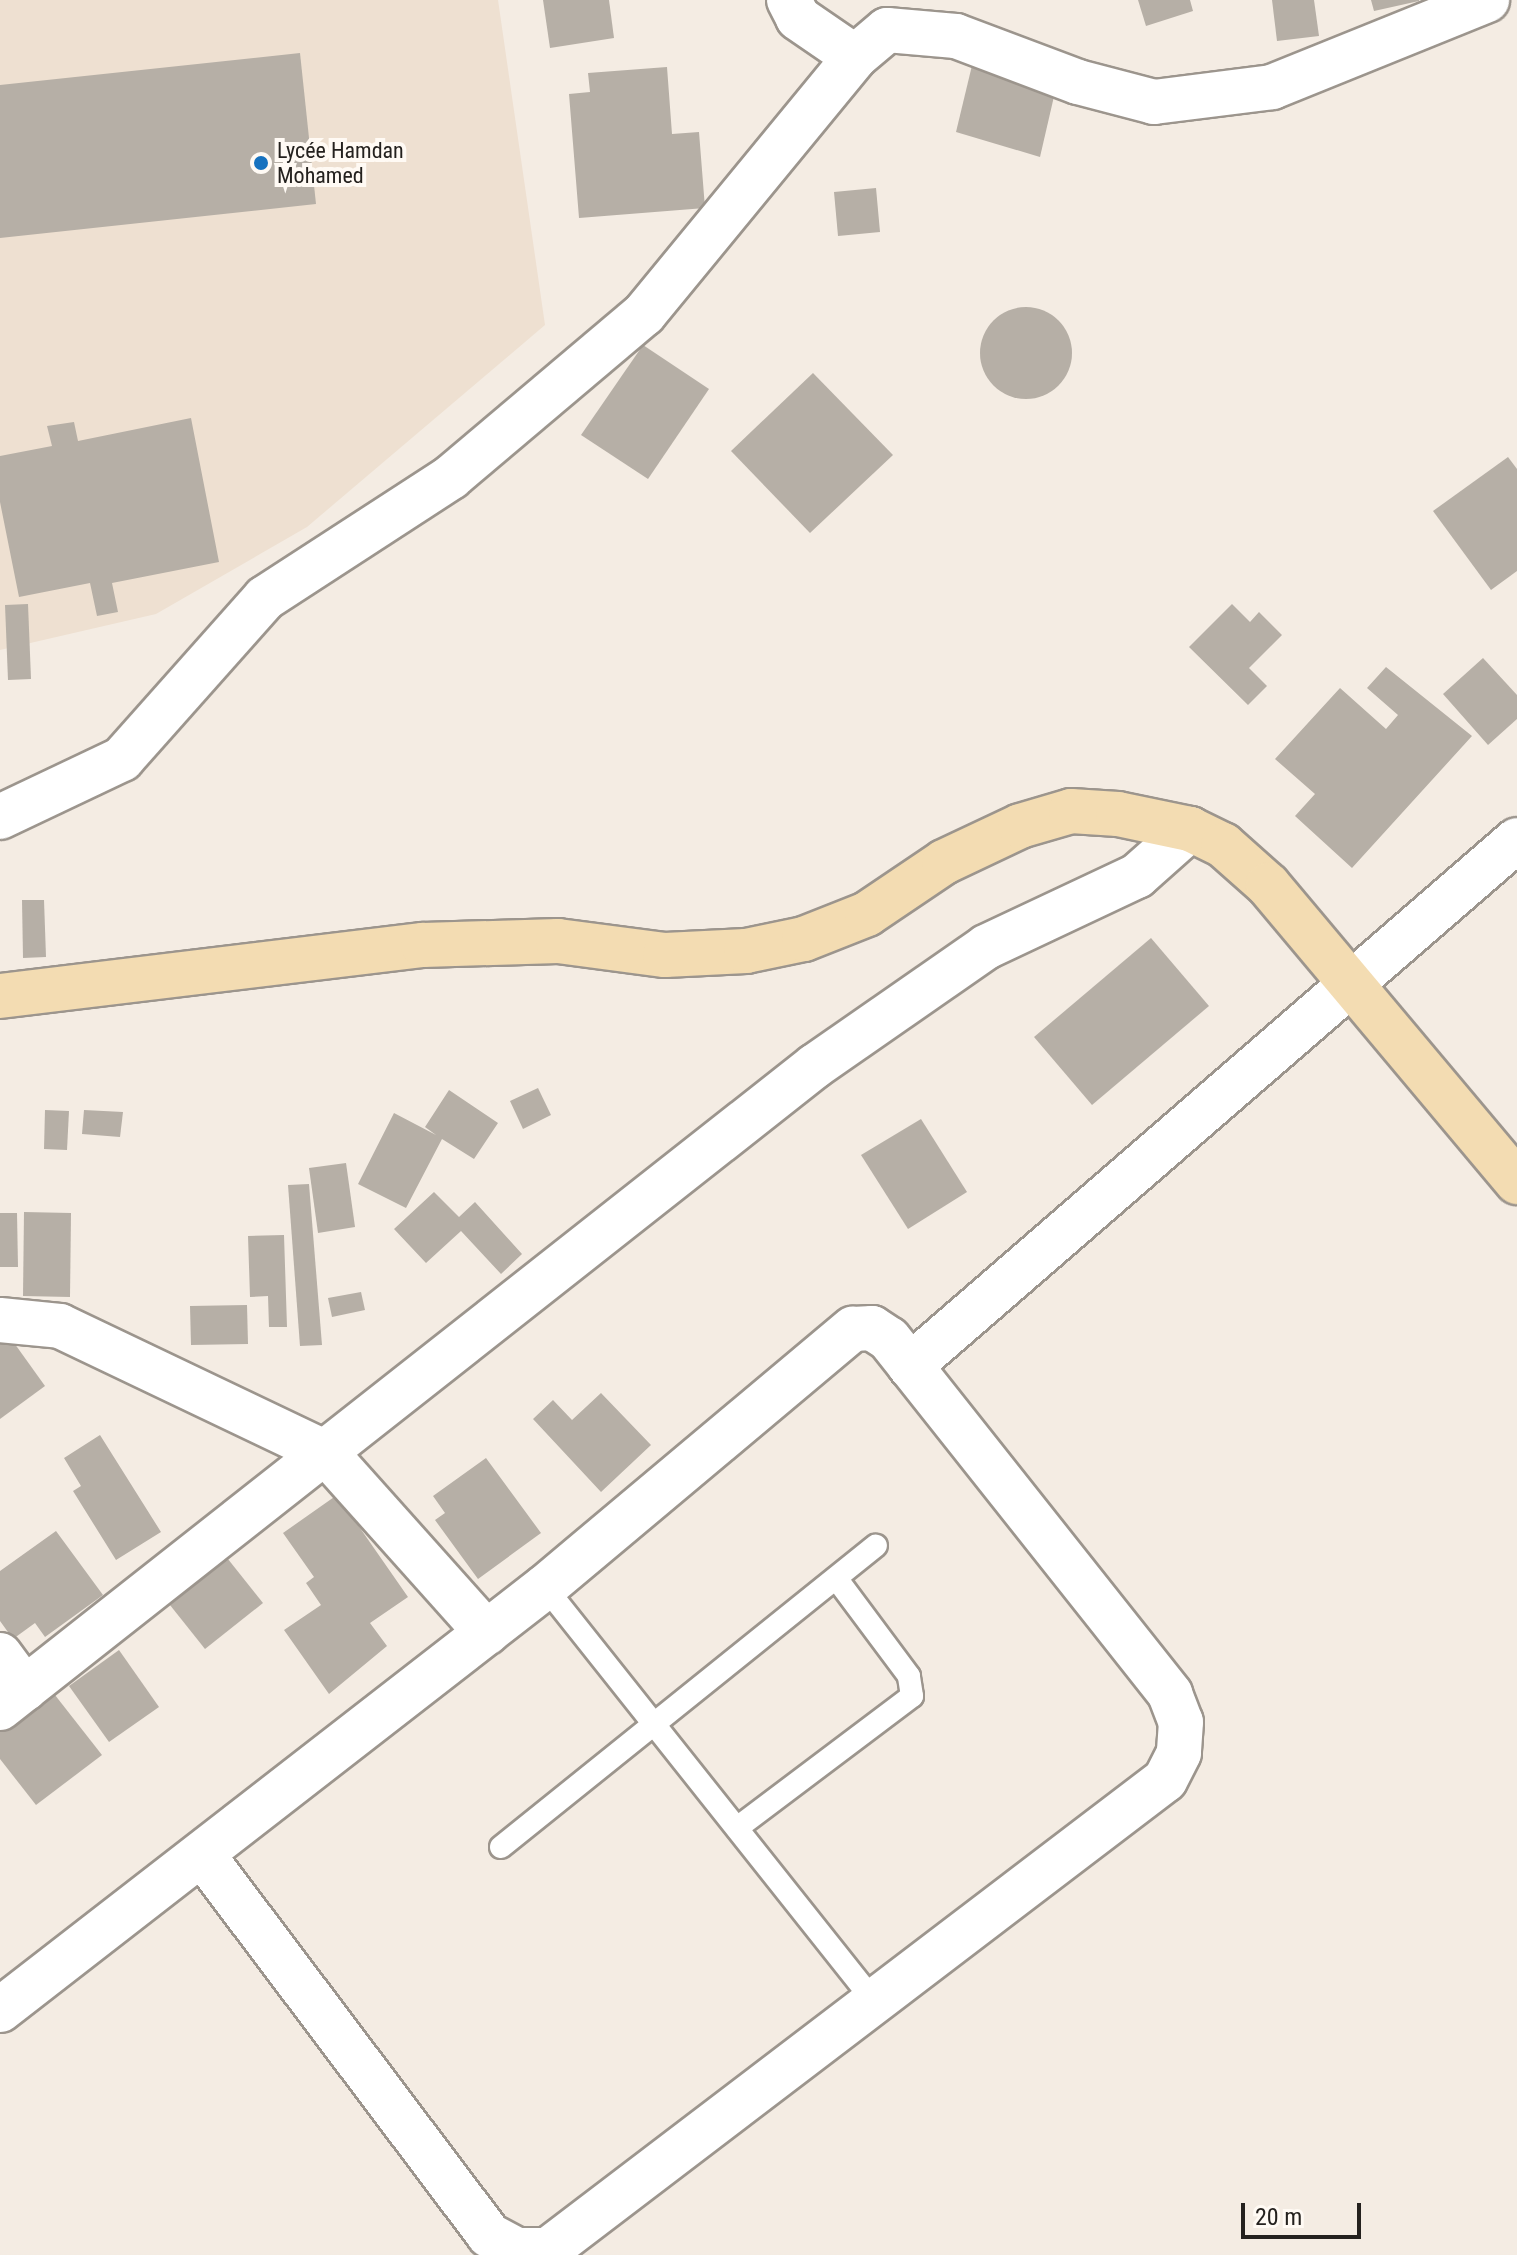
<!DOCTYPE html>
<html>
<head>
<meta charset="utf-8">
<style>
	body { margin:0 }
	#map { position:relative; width:1517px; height:2255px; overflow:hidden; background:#f4ece3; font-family:"Roboto Condensed",sans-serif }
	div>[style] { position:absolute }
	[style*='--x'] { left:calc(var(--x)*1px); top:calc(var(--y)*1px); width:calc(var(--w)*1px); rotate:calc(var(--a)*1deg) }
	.built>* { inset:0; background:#eee0d1 }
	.building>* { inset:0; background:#b6afa6 }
	.round { border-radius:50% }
	.roads { filter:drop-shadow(2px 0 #9c958d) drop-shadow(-2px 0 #9c958d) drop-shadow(0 2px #9c958d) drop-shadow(0 -2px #9c958d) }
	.lane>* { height:22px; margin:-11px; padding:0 11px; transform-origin:11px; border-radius:11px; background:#fff }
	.street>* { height:44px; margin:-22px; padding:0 22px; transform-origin:22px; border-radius:22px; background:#fff }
	.secondary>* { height:44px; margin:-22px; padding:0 22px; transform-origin:22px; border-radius:22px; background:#f3dcb2 }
	.dots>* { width:22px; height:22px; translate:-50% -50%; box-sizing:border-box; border:4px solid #fffaf4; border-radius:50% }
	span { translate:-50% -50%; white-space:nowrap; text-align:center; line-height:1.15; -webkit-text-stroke:8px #fffaf4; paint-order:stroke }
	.poi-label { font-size:22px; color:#24211e }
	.left { translate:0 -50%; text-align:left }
	.scale { position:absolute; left:1241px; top:2203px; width:120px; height:36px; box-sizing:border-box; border:4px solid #24211e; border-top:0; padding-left:10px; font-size:24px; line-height:28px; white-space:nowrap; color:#24211e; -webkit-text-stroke:6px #fffaf4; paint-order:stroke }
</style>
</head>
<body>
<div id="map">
	<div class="built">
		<div style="clip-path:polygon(0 0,498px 0,545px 325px,307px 527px,156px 614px,0 650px)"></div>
	</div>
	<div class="building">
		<div style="clip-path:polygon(543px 0,609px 0,614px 38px,550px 48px)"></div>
		<div style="clip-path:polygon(1138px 0,1190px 0,1193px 11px,1146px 26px)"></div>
		<div style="clip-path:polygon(1272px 0,1314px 0,1319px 36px,1277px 41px)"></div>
		<div style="clip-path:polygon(1371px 0,1419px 0,1419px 1px,1374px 11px)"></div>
		<div style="clip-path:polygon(981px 28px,1064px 53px,1040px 157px,956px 132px)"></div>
		<div style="clip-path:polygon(300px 53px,316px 204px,0 238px,0 85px)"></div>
		<div style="clip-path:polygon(667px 67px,672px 134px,699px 132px,705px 208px,579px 218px,569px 94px,590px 92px,588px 73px)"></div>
		<div style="clip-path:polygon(876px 188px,880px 232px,838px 236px,834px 192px)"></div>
		<div class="round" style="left:980px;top:307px;width:92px;height:92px"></div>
		<div style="clip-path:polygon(643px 345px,709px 389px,648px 479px,581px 435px)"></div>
		<div style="clip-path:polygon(813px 373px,893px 455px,810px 533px,731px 451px)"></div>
		<div style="clip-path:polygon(191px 418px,219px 562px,112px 583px,118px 612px,97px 616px,90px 583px,19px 597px,0 502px,0 456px,52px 446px,47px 426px,74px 422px,78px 441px)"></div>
		<div style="clip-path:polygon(1508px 457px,1517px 469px,1517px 571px,1491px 590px,1433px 511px)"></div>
		<div style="clip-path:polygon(28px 604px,31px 679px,8px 680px,5px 605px)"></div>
		<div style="clip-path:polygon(1232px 604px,1250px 622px,1259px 612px,1282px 635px,1249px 668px,1267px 686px,1248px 705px,1189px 647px)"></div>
		<div style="clip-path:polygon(1483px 658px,1517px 695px,1517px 719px,1488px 745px,1443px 694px)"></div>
		<div style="clip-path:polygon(1386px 667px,1472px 736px,1352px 868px,1295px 816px,1315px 794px,1275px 759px,1340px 688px,1386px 729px,1398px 715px,1367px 688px)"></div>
		<div style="clip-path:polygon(22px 900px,44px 900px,46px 957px,23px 958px)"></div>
		<div style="clip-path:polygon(1151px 938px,1209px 1006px,1092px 1105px,1034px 1037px)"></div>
		<div style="clip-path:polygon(538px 1088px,551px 1115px,523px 1129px,510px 1101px)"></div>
		<div style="clip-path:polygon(449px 1090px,498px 1123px,474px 1159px,442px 1139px,406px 1208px,358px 1184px,394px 1113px,436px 1135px,425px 1127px)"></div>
		<div style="clip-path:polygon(45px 1110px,69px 1111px,67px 1150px,44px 1149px)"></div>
		<div style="clip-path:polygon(84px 1110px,123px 1112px,120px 1137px,82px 1134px)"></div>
		<div style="clip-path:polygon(921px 1119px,967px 1192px,908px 1229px,861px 1155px)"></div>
		<div style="clip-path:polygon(346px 1163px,355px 1227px,318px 1233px,309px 1168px)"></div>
		<div style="clip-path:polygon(309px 1184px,322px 1345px,300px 1346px,288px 1185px)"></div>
		<div style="clip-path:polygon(434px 1192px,459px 1217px,475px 1202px,522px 1254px,501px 1274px,461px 1231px,426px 1263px,394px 1229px)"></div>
		<div style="clip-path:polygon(24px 1212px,71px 1213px,70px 1297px,23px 1296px)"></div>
		<div style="clip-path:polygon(0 1213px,17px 1213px,18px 1267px,0 1267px)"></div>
		<div style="clip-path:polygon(284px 1235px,287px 1327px,269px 1327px,268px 1296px,250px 1297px,248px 1236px)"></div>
		<div style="clip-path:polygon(361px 1292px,365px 1310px,332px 1317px,328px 1298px)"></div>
		<div style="clip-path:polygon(247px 1305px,248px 1344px,191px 1345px,190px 1306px)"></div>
		<div style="clip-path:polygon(7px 1333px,45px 1386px,0 1419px,0 1338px)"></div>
		<div style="clip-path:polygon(601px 1393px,651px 1445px,601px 1492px,533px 1419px,553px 1400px,572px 1420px)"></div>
		<div style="clip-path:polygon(100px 1435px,161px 1532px,116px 1560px,73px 1491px,81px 1486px,64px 1458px)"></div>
		<div style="clip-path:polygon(486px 1458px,541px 1533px,478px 1579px,435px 1520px,445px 1513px,433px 1496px)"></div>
		<div style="clip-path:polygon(337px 1495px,408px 1597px,370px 1623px,387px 1646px,329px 1694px,284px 1630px,321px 1605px,306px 1583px,314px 1577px,283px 1533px)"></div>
		<div style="clip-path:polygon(56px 1531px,103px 1595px,45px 1637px,35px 1623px,13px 1639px,0 1621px,0 1571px)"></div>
		<div style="clip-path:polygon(216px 1544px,263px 1603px,205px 1649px,158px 1590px)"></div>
		<div style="clip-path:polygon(119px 1650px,159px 1707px,109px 1742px,69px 1686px)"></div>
		<div style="clip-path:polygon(44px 1681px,102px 1755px,36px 1805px,0 1759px,0 1715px)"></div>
	</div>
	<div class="roads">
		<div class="lane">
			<div style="--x:545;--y:1587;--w:534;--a:51.54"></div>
			<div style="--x:737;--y:1828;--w:219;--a:-37"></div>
			<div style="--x:912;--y:1696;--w:20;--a:-99"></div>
			<div style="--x:909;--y:1676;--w:122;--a:-126.7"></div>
			<div style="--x:501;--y:1847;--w:481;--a:-38.8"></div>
		</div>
		<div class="street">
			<div style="--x:789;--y:0;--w:20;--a:63"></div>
			<div style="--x:798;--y:18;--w:69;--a:34.4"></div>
			<div style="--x:0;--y:817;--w:135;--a:-25.4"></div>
			<div style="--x:122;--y:759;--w:215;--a:-48.4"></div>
			<div style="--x:265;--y:598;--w:222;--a:-33"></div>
			<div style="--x:451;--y:477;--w:253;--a:-40.2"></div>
			<div style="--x:644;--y:314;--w:333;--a:-50.6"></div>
			<div style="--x:855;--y:57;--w:42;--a:-40.2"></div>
			<div style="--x:887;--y:30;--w:69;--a:5"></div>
			<div style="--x:956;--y:36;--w:130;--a:20.7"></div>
			<div style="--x:1078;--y:82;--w:79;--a:14.7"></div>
			<div style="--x:1154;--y:102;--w:119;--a:-7.2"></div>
			<div style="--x:1272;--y:87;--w:232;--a:-22"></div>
			<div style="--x:0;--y:1320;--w:60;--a:5.7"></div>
			<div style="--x:60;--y:1326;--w:295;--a:25.5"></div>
			<div style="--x:326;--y:1453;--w:241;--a:48.2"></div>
			<div style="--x:910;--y:1366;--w:803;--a:-40.91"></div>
			<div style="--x:0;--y:1655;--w:42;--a:53.7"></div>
			<div style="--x:0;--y:1708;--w:1037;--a:-38.23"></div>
			<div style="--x:815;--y:1066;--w:208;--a:-34.8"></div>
			<div style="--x:986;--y:947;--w:167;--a:-25.2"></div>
			<div style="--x:1137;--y:876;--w:71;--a:-41.6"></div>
			<div style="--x:0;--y:2010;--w:690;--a:-37.82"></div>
			<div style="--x:545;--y:1587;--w:402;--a:-40"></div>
			<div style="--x:853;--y:1329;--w:19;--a:-3"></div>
			<div style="--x:872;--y:1328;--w:20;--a:33"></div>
			<div style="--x:889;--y:1339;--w:453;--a:51.6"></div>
			<div style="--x:1170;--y:1694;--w:30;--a:69"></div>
			<div style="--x:1181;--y:1722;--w:31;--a:94"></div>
			<div style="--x:1179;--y:1753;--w:30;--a:117"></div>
			<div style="--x:1165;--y:1780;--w:776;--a:142.7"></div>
			<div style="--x:548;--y:2250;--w:31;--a:180"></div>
			<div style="--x:517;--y:2250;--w:32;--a:-152"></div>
			<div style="--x:489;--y:2235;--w:477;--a:-127"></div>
		</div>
		<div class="secondary">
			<div style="--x:0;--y:996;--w:426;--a:-6.9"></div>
			<div style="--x:423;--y:945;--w:135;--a:-1.7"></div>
			<div style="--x:558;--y:941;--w:108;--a:7.5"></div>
			<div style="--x:665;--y:955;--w:81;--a:-2.8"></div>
			<div style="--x:746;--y:951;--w:59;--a:-11.7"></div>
			<div style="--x:804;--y:939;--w:68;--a:-21.6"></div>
			<div style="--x:867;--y:914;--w:93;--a:-34"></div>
			<div style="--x:944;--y:862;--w:84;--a:-25.3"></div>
			<div style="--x:1020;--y:826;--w:53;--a:-16.4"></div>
			<div style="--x:1071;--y:811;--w:47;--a:3.7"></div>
			<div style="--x:1118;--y:814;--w:74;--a:11.8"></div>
			<div style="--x:1190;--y:829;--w:37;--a:26"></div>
			<div style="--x:1223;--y:845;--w:60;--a:41.6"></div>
			<div style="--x:1268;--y:885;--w:388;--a:50"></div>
		</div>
	</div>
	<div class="dots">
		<div style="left:261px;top:163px;background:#1772bf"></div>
	</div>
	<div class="poi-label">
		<span class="left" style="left:277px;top:163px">Lycée Hamdan<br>Mohamed</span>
	</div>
	<div class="scale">20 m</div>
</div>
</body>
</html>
